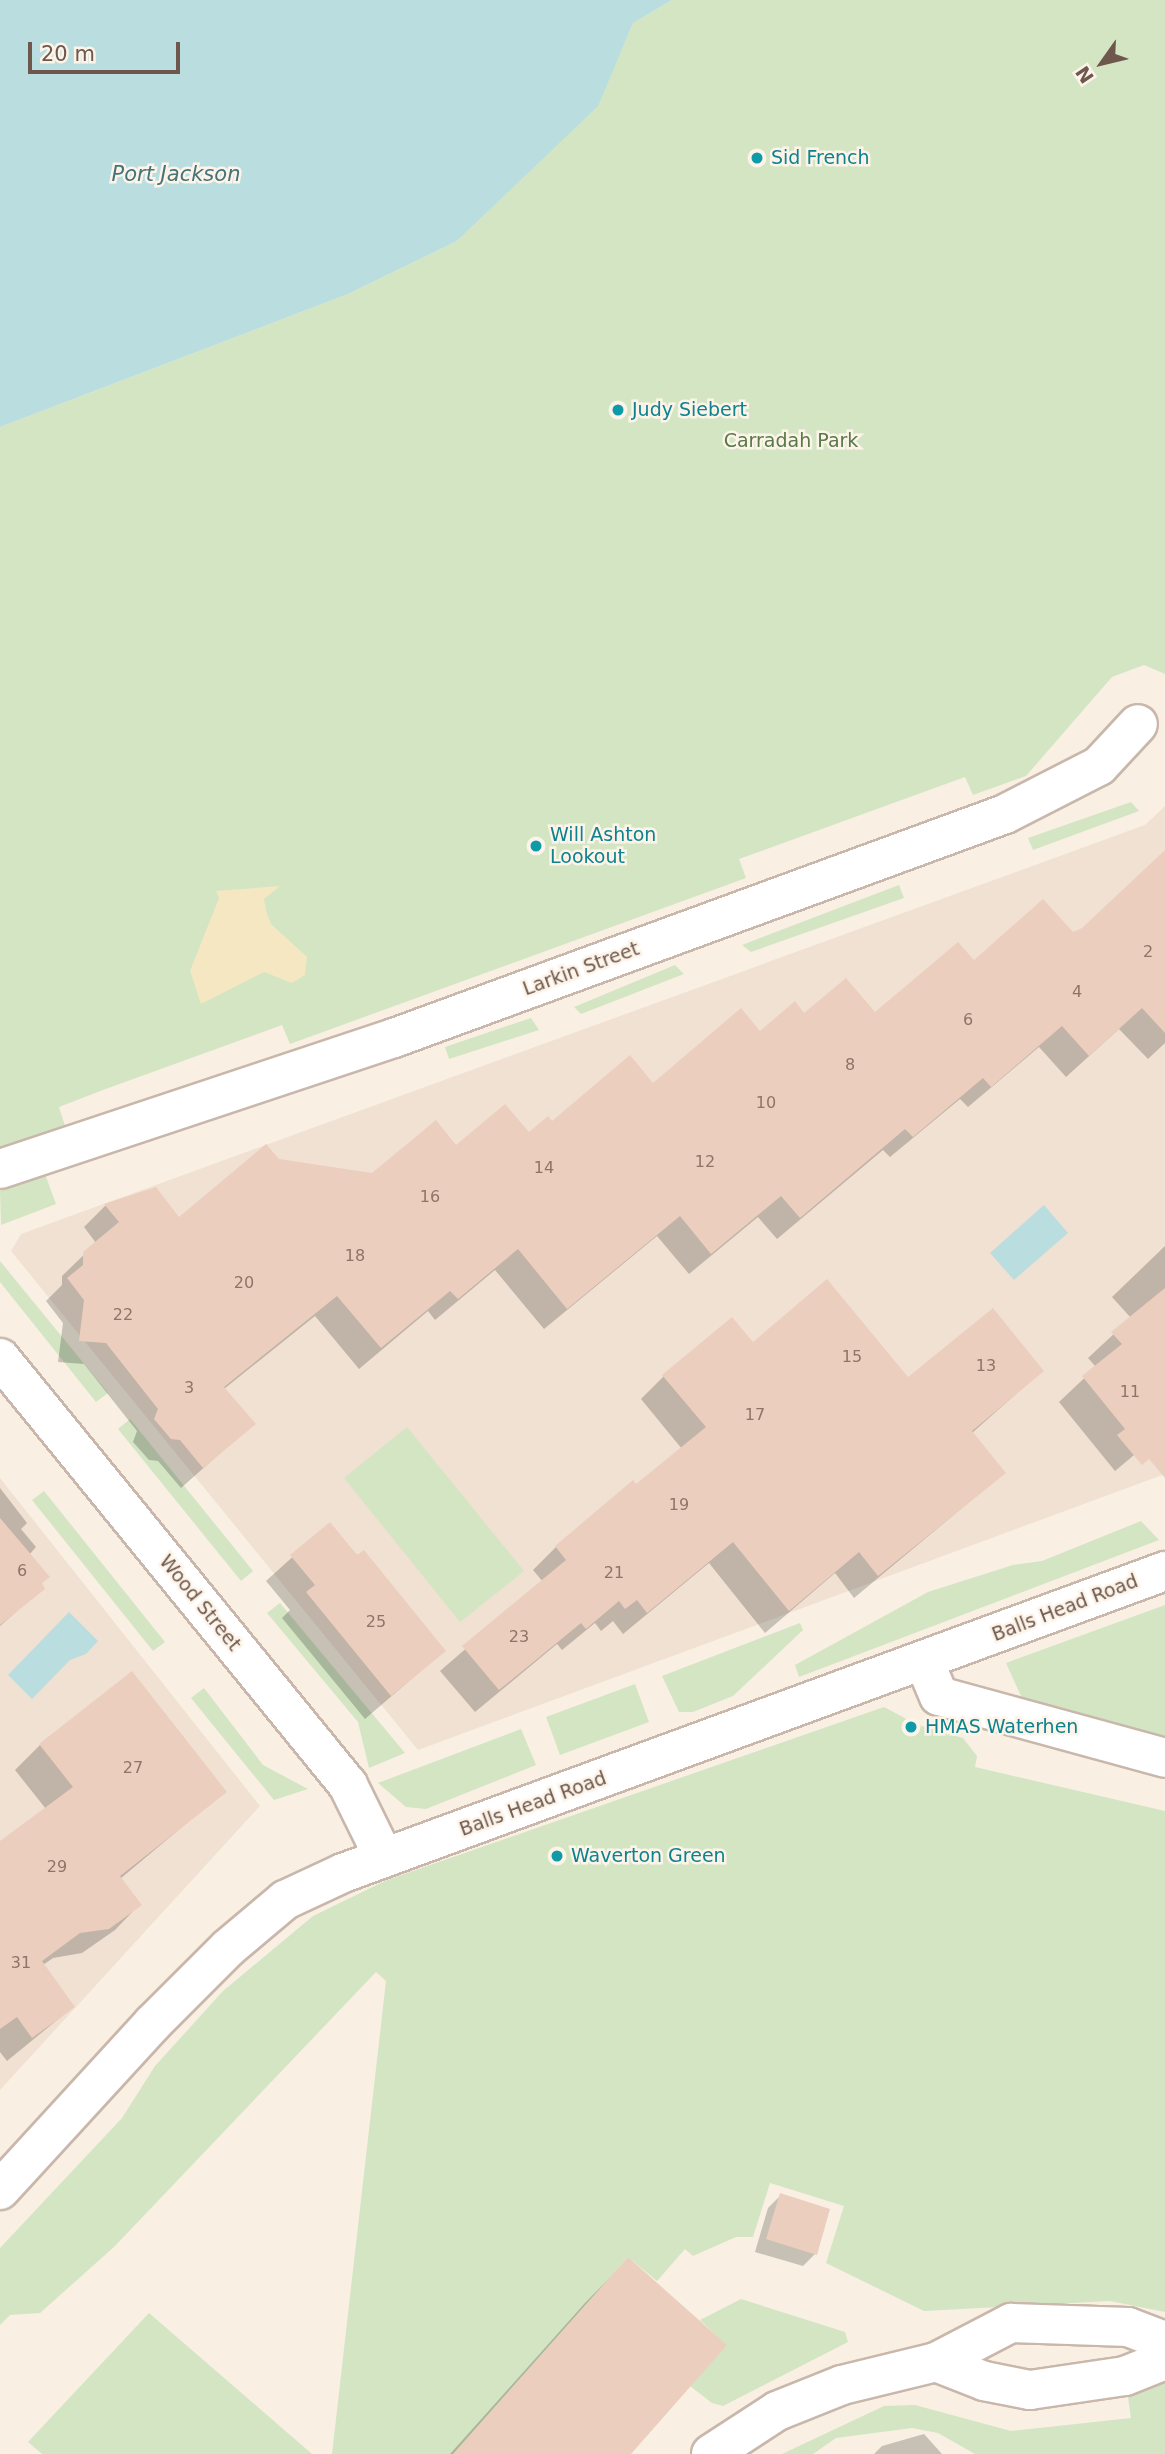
<!DOCTYPE html>
<html>
<head>
<meta charset="utf-8">
<style>
	body { margin:0 }
	#map { position:relative; width:1165px; height:2454px; overflow:hidden; background:#f9f0e3; font-family:"DejaVu Sans",sans-serif }
	div>[style] { position:absolute }
	[style*='--x'] { left:calc(var(--x)*1px); top:calc(var(--y)*1px); width:calc(var(--w)*1px); rotate:calc(var(--a)*1deg) }
	.residential>* { inset:0; background:#f0e1d2 }
	.green>* { inset:0; background:#d3e5c3 }
	.sand>* { inset:0; background:#f5e7c1 }
	.water>* { inset:0; background:#badde0 }
	.shadow>* { inset:0; background:#0003 }
	.building>* { inset:0; background:#eccebe }
	.roads { filter:drop-shadow(2px 0 #c9b7ab) drop-shadow(-2px 0 #c9b7ab) drop-shadow(0 2px #c9b7ab) drop-shadow(0 -2px #c9b7ab) }
	.street>* { height:38px; margin:-19px; padding:0 19px; transform-origin:19px; border-radius:19px; background:#fff }
	.dots>* { width:19px; height:19px; translate:-50% -50%; box-sizing:border-box; border:4px solid #fdf4e9; border-radius:50% }
	span { translate:-50% -50%; white-space:nowrap; text-align:center; line-height:1.15; -webkit-text-stroke:5px #fdf4e9; paint-order:stroke }
	.number-label { font-size:16px; color:#8e7568 }
	.number-label span { -webkit-text-stroke-width:0 }
	.culture-label { font-size:19px; color:#0d838f }
	.left { translate:0 -50%; text-align:left }
	.park-label { font-size:19px; color:#597948 }
	.street-label { font-size:19px; color:#6e574c }
	.water-label { font-size:21px; color:#457379; font-style:italic }
	.north { position:absolute; left:1067px; top:28px; width:70px; height:70px; -webkit-text-stroke:5px #fdf4e9; paint-order:stroke; rotate:236deg; font-size:19px; font-weight:700; line-height:28px; text-align:center; color:#6e574c }
	.north::after { content:''; display:block; margin:auto; width:24px; height:32px; background:#6e574c; clip-path:polygon(50% 0,100% 100%,50% 72%,0 100%) }
	.scale { position:absolute; left:28px; top:42px; width:152px; height:32px; box-sizing:border-box; border:4px solid #6e574c; border-top:0; padding-left:9px; font-size:21px; line-height:24px; white-space:nowrap; color:#6e574c; -webkit-text-stroke:5px #fdf4e9; paint-order:stroke }
</style>
</head>
<body>
<div id="map">
	<div class="residential">
		<div style="clip-path:polygon(1165px 806px,1165px 1474px,418px 1750px,11px 1251px,21px 1234px,1145px 825px)"></div>
		<div style="clip-path:polygon(0 1478px,260px 1806px,0 2090px)"></div>
	</div>
	<div class="green">
		<div style="clip-path:polygon(672px 0,1165px 0,1165px 674px,1144px 665px,1112px 677px,1026px 776px,973px 795px,965px 777px,739px 859px,746px 878px,290px 1044px,282px 1025px,103px 1090px,59px 1107px,65px 1126px,0 1149px,0 427px,348px 294px,457px 241px,597px 106px,633px 23px)"></div>
		<div style="clip-path:polygon(1131px 802px,1139px 811px,1033px 850px,1028px 838px)"></div>
		<div style="clip-path:polygon(899px 885px,904px 898px,751px 952px,742px 945px)"></div>
		<div style="clip-path:polygon(675px 965px,684px 974px,581px 1014px,574px 1007px)"></div>
		<div style="clip-path:polygon(531px 1018px,539px 1030px,449px 1059px,445px 1047px)"></div>
		<div style="clip-path:polygon(45px 1174px,56px 1204px,1px 1225px,0 1191px)"></div>
		<div style="clip-path:polygon(0 1261px,108px 1393px,96px 1402px,0 1282px)"></div>
		<div style="clip-path:polygon(130px 1419px,253px 1571px,241px 1581px,118px 1429px)"></div>
		<div style="clip-path:polygon(407px 1427px,524px 1571px,460px 1622px,344px 1478px)"></div>
		<div style="clip-path:polygon(44px 1491px,165px 1642px,153px 1651px,32px 1500px)"></div>
		<div style="clip-path:polygon(1141px 1521px,1159px 1540px,799px 1677px,795px 1665px,928px 1592px,1013px 1565px,1042px 1561px)"></div>
		<div style="clip-path:polygon(280px 1603px,405px 1753px,369px 1768px,358px 1722px,267px 1613px)"></div>
		<div style="clip-path:polygon(1165px 1605px,1165px 1739px,1026px 1707px,1006px 1663px)"></div>
		<div style="clip-path:polygon(800px 1623px,803px 1630px,733px 1696px,693px 1712px,679px 1712px,662px 1676px)"></div>
		<div style="clip-path:polygon(635px 1684px,649px 1722px,560px 1755px,546px 1717px)"></div>
		<div style="clip-path:polygon(204px 1688px,263px 1765px,308px 1789px,274px 1800px,191px 1698px)"></div>
		<div style="clip-path:polygon(884px 1707px,918px 1725px,963px 1738px,977px 1756px,975px 1767px,1165px 1811px,1165px 2312px,1110px 2301px,924px 2311px,826px 2263px,844px 2206px,770px 2183px,753px 2237px,736px 2237px,693px 2256px,685px 2249px,657px 2281px,628px 2257px,453px 2454px,332px 2454px,386px 1981px,376px 1972px,114px 2247px,40px 2313px,10px 2315px,0 2325px,0 2248px,122px 2118px,155px 2066px,223px 1991px,313px 1916px,387px 1880px)"></div>
		<div style="clip-path:polygon(521px 1729px,536px 1765px,426px 1809px,406px 1807px,378px 1783px)"></div>
		<div style="clip-path:polygon(741px 2299px,845px 2332px,848px 2342px,723px 2406px,712px 2403px,690px 2386px,726px 2345px,700px 2320px)"></div>
		<div style="clip-path:polygon(149px 2313px,312px 2454px,42px 2454px,28px 2442px)"></div>
		<div style="clip-path:polygon(1165px 2379px,1165px 2454px,975px 2454px,938px 2433px,912px 2428px,836px 2438px,813px 2454px,782px 2454px,884px 2406px,915px 2405px,1011px 2431px,1131px 2418px,1127px 2390px)"></div>
	</div>
	<div class="sand">
		<div style="clip-path:polygon(280px 886px,264px 899px,267px 914px,271px 924px,307px 957px,305px 975px,292px 983px,264px 972px,201px 1004px,190px 971px,219px 898px,216px 891px)"></div>
	</div>
	<div class="water">
		<div style="clip-path:polygon(0 0,672px 0,633px 23px,598px 106px,457px 241px,348px 294px,0 427px)"></div>
		<div style="clip-path:polygon(1044px 1205px,1068px 1233px,1014px 1280px,990px 1253px)"></div>
		<div style="clip-path:polygon(69px 1612px,98px 1641px,86px 1654px,70px 1660px,32px 1699px,8px 1675px)"></div>
	</div>
	<div class="shadow">
		<div style="clip-path:polygon(1165px 866px,1165px 1043px,1148px 1059px,1119px 1029px,1066px 1077px,1039px 1047px,968px 1107px,960px 1099px,890px 1157px,883px 1150px,777px 1239px,758px 1217px,689px 1274px,657px 1236px,544px 1329px,495px 1270px,435px 1320px,428px 1311px,359px 1369px,315px 1316px,224px 1389px,253px 1424px,181px 1488px,158px 1461px,149px 1460px,133px 1442px,137px 1431px,84px 1364px,58px 1362px,63px 1323px,46px 1301px,62px 1285px,62px 1276px,96px 1243px,84px 1227px,105px 1206px,155px 1189px,179px 1220px,278px 1160px,373px 1175px,456px 1147px,529px 1134px,653px 1085px,804px 1015px,875px 1014px,974px 963px,1083px 930px)"></div>
		<div style="clip-path:polygon(1165px 1246px,1165px 1429px,1115px 1471px,1059px 1402px,1096px 1367px,1088px 1358px,1131px 1318px,1112px 1297px)"></div>
		<div style="clip-path:polygon(753px 1344px,908px 1379px,1042px 1371px,972px 1433px,1004px 1473px,854px 1598px,835px 1573px,765px 1633px,709px 1563px,623px 1634px,613px 1621px,601px 1631px,595px 1623px,562px 1650px,557px 1644px,475px 1712px,440px 1671px,543px 1582px,533px 1570px,556px 1547px,633px 1482px,636px 1486px,682px 1449px,641px 1399px,664px 1376px)"></div>
		<div style="clip-path:polygon(0 1488px,27px 1523px,21px 1529px,36px 1547px,29px 1555px,43px 1588px,0 1626px)"></div>
		<div style="clip-path:polygon(329px 1524px,444px 1651px,365px 1719px,282px 1618px,290px 1610px,266px 1581px)"></div>
		<div style="clip-path:polygon(40px 1745px,225px 1791px,120px 1879px,139px 1905px,115px 1930px,82px 1953px,53px 1958px,43px 1965px,73px 2007px,7px 2061px,0 2052px,0 1843px,46px 1809px,15px 1770px)"></div>
		<div style="clip-path:polygon(781px 2195px,815px 2254px,803px 2266px,755px 2252px,768px 2208px)"></div>
		<div style="clip-path:polygon(628px 2259px,628px 2454px,450px 2454px,585px 2303px)"></div>
		<div style="clip-path:polygon(924px 2434px,942px 2454px,874px 2454px,882px 2446px)"></div>
	</div>
	<div class="building">
		<div style="clip-path:polygon(1165px 850px,1165px 1033px,1142px 1008px,1089px 1056px,1062px 1026px,991px 1087px,983px 1078px,913px 1137px,905px 1129px,800px 1218px,781px 1196px,711px 1254px,680px 1216px,567px 1309px,518px 1249px,458px 1299px,450px 1291px,381px 1348px,337px 1296px,224px 1387px,256px 1424px,203px 1468px,180px 1440px,171px 1439px,154px 1419px,158px 1409px,106px 1343px,79px 1341px,84px 1300px,67px 1278px,83px 1265px,83px 1252px,119px 1222px,104px 1204px,156px 1187px,179px 1217px,266px 1144px,279px 1159px,372px 1173px,436px 1120px,456px 1145px,505px 1104px,529px 1132px,548px 1116px,552px 1121px,630px 1055px,653px 1083px,741px 1008px,760px 1031px,795px 1001px,804px 1013px,846px 978px,875px 1012px,958px 942px,974px 960px,1043px 899px,1073px 932px,1082px 928px)"></div>
		<div style="clip-path:polygon(827px 1279px,908px 1377px,993px 1308px,1044px 1371px,972px 1431px,1006px 1473px,878px 1576px,859px 1552px,789px 1611px,733px 1542px,647px 1613px,637px 1600px,625px 1609px,619px 1601px,586px 1629px,581px 1623px,499px 1690px,462px 1646px,566px 1560px,555px 1546px,633px 1480px,636px 1484px,706px 1427px,662px 1375px,732px 1317px,753px 1342px)"></div>
		<div style="clip-path:polygon(1165px 1288px,1165px 1478px,1149px 1459px,1142px 1465px,1117px 1435px,1125px 1429px,1082px 1376px,1122px 1344px,1111px 1332px)"></div>
		<div style="clip-path:polygon(0 1518px,50px 1577px,42px 1583px,45px 1589px,0 1625px)"></div>
		<div style="clip-path:polygon(330px 1522px,357px 1555px,364px 1550px,446px 1651px,391px 1696px,306px 1592px,315px 1585px,290px 1555px)"></div>
		<div style="clip-path:polygon(132px 1671px,227px 1792px,120px 1876px,142px 1905px,109px 1929px,80px 1933px,42px 1961px,75px 2007px,32px 2038px,17px 2017px,0 2029px,0 1841px,73px 1787px,39px 1744px)"></div>
		<div style="clip-path:polygon(780px 2193px,830px 2209px,817px 2255px,766px 2239px)"></div>
		<div style="clip-path:polygon(628px 2257px,727px 2345px,631px 2454px,453px 2454px)"></div>
	</div>
	<div class="roads">
		<div class="street">
			<div style="--x:0;--y:1169;--w:415;--a:-18.4"></div>
			<div style="--x:394;--y:1038;--w:651;--a:-20.13"></div>
			<div style="--x:1005;--y:814;--w:106;--a:-27.1"></div>
			<div style="--x:1099;--y:766;--w:57;--a:-47.1"></div>
			<div style="--x:0;--y:1358;--w:551;--a:50.82"></div>
			<div style="--x:348;--y:1785;--w:81;--a:63.7"></div>
			<div style="--x:924;--y:1661;--w:38;--a:67"></div>
			<div style="--x:939;--y:1696;--w:234;--a:15.3"></div>
			<div style="--x:0;--y:2190;--w:225;--a:-47.5"></div>
			<div style="--x:152;--y:2024;--w:107;--a:-45"></div>
			<div style="--x:228;--y:1948;--w:75;--a:-40.1"></div>
			<div style="--x:285;--y:1900;--w:64;--a:-25"></div>
			<div style="--x:343;--y:1873;--w:876;--a:-20.17"></div>
			<div style="--x:936;--y:2362;--w:52;--a:21.6"></div>
			<div style="--x:984;--y:2381;--w:47;--a:11.1"></div>
			<div style="--x:1030;--y:2390;--w:96;--a:-8.4"></div>
			<div style="--x:1125;--y:2376;--w:43;--a:-21.8"></div>
			<div style="--x:711;--y:2454;--w:79;--a:-33.1"></div>
			<div style="--x:777;--y:2411;--w:70;--a:-21.8"></div>
			<div style="--x:842;--y:2385;--w:97;--a:-13.7"></div>
			<div style="--x:936;--y:2362;--w:85;--a:-27.5"></div>
			<div style="--x:1011;--y:2323;--w:117;--a:2"></div>
			<div style="--x:1128;--y:2327;--w:40;--a:21"></div>
		</div>
	</div>
	<div class="dots">
		<div style="left:757px;top:158px;background:#0f9aa8"></div>
		<div style="left:618px;top:410px;background:#0f9aa8"></div>
		<div style="left:536px;top:846px;background:#0f9aa8"></div>
		<div style="left:911px;top:1727px;background:#0f9aa8"></div>
		<div style="left:557px;top:1856px;background:#0f9aa8"></div>
	</div>
	<div class="number-label">
		<span style="left:1148px;top:952px">2</span>
		<span style="left:1077px;top:992px">4</span>
		<span style="left:968px;top:1020px">6</span>
		<span style="left:850px;top:1065px">8</span>
		<span style="left:766px;top:1103px">10</span>
		<span style="left:705px;top:1162px">12</span>
		<span style="left:544px;top:1168px">14</span>
		<span style="left:430px;top:1197px">16</span>
		<span style="left:355px;top:1256px">18</span>
		<span style="left:244px;top:1283px">20</span>
		<span style="left:123px;top:1315px">22</span>
		<span style="left:852px;top:1357px">15</span>
		<span style="left:986px;top:1366px">13</span>
		<span style="left:189px;top:1388px">3</span>
		<span style="left:1130px;top:1392px">11</span>
		<span style="left:755px;top:1415px">17</span>
		<span style="left:679px;top:1505px">19</span>
		<span style="left:22px;top:1571px">6</span>
		<span style="left:614px;top:1573px">21</span>
		<span style="left:376px;top:1622px">25</span>
		<span style="left:519px;top:1637px">23</span>
		<span style="left:133px;top:1768px">27</span>
		<span style="left:57px;top:1867px">29</span>
		<span style="left:21px;top:1963px">31</span>
	</div>
	<div class="culture-label">
		<span class="left" style="left:771px;top:158px">Sid French</span>
		<span class="left" style="left:632px;top:410px">Judy Siebert</span>
		<span class="left" style="left:550px;top:846px">Will Ashton<br>Lookout</span>
		<span class="left" style="left:925px;top:1727px">HMAS Waterhen</span>
		<span class="left" style="left:571px;top:1856px">Waverton Green</span>
	</div>
	<div class="park-label">
		<span style="left:791px;top:441px">Carradah Park</span>
	</div>
	<div class="street-label">
		<span style="left:581px;top:969px;rotate:-20deg">Larkin Street</span>
		<span style="left:200px;top:1603px;rotate:51deg">Wood Street</span>
		<span style="left:1065px;top:1608px;rotate:-21deg">Balls Head Road</span>
		<span style="left:533px;top:1804px;rotate:-20deg">Balls Head Road</span>
	</div>
	<div class="water-label">
		<span style="left:176px;top:174px">Port Jackson</span>
	</div>
	<div class="north">N</div>
	<div class="scale">20 m</div>
</div>
</body>
</html>
